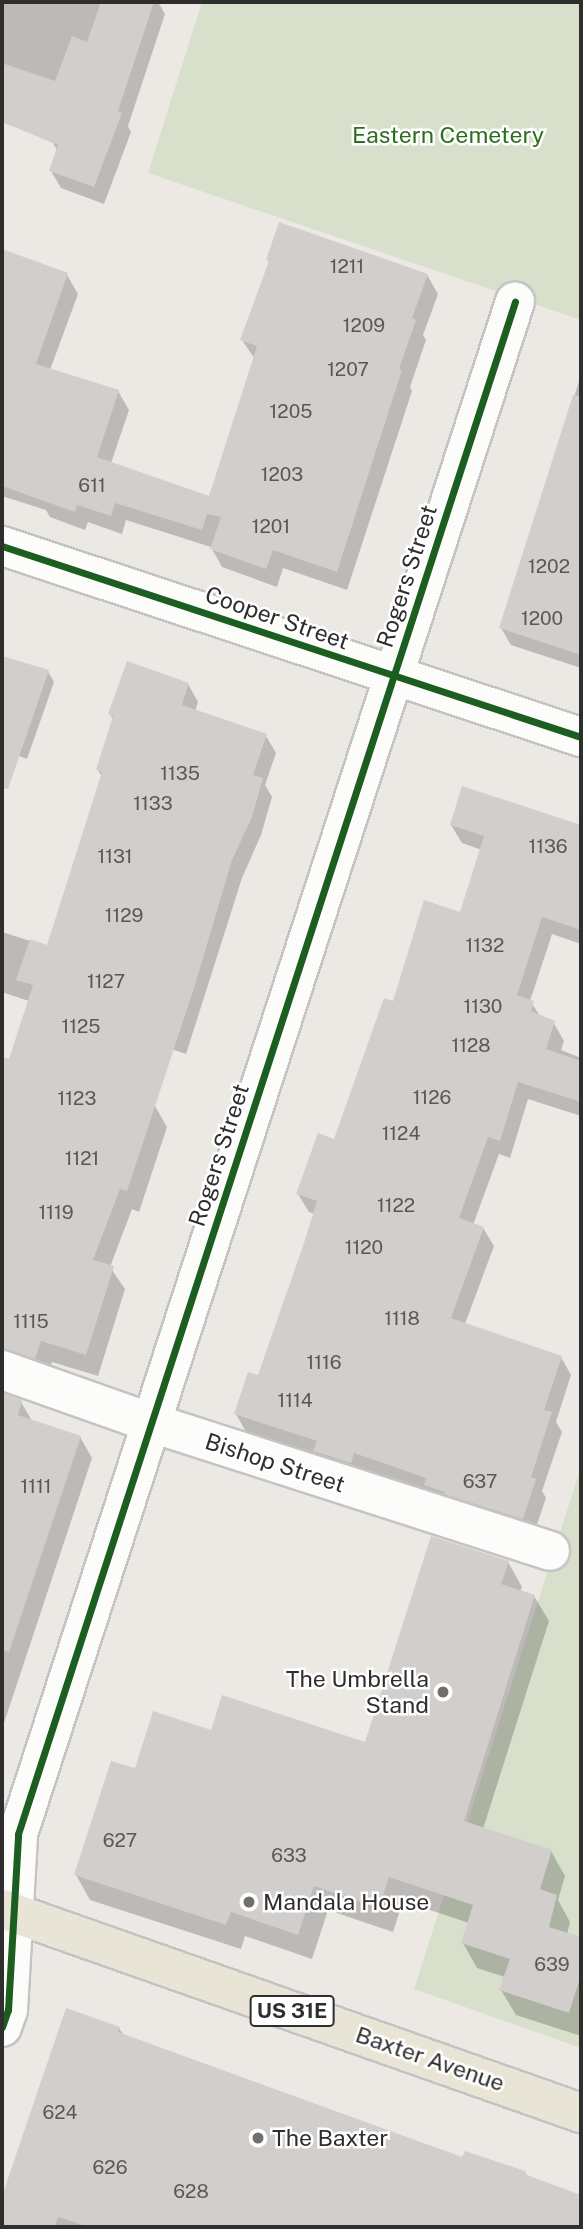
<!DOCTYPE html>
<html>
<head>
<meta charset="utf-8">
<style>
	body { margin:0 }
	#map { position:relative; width:583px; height:2229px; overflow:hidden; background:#ece8e4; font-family:"Public Sans",sans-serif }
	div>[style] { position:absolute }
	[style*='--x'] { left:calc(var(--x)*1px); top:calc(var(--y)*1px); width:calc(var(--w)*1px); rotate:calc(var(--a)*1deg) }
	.cemetery>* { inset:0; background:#d8e0cc }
	.shadow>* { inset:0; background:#0003 }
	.building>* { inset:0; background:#d1cecb }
	.roads { filter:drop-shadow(2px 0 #c5c4c5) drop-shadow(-2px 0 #c5c4c5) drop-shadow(0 2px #c5c4c5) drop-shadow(0 -2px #c5c4c5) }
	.minor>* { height:38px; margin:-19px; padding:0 19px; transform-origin:19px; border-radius:19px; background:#fcfcfb }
	.primary>* { height:38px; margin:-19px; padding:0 19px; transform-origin:19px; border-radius:19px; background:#e8e4d6 }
	.cycleway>* { height:7px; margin:-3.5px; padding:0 3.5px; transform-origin:3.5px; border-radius:3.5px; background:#1b5e20 }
	.dots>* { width:19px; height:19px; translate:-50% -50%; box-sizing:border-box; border:4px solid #fff; border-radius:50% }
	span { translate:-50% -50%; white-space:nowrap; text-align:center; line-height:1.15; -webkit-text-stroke:5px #fff; paint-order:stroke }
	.number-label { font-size:19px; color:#585857 }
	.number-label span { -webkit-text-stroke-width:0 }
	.shield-label span { padding:2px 5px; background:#fff; border:2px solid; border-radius:5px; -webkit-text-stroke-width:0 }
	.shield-label { font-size:21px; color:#2e2e2e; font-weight:700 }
	.park-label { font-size:23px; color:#2c6e1b }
	.street-label { font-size:23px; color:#2e2e2e }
	.poi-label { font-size:23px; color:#2e2e2e }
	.right { translate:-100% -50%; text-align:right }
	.left { translate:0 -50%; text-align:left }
	.frame { position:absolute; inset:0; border:4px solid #2e2e2e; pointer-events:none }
</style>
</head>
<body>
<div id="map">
	<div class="cemetery">
		<div style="clip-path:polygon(202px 2px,581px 2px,581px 320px,148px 173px)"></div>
		<div style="clip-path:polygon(581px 1467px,581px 2048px,414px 1989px)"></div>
	</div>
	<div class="shadow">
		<div style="clip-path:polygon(2px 2px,158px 2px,165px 14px,128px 126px,131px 132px,104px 204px,61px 188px,51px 171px,58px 152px,52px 141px,55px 132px,2px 114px)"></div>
		<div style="clip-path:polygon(2px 251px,67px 275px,78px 294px,50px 370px,118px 391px,129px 410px,111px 463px,210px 498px,255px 359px,242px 340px,270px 264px,268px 260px,427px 275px,438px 294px,423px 335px,426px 340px,410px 387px,412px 391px,347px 590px,283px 568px,277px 587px,222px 567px,211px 547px,126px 520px,122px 534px,88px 522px,85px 530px,50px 517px,46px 510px,2px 496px,2px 386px,8px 368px,2px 365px)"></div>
		<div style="clip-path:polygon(581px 375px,581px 668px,511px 645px,501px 628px)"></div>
		<div style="clip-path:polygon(2px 658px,48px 672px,54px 682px,27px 759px,2px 750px)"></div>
		<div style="clip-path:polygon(188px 684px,198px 702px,195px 711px,266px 736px,276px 753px,265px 785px,272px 797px,261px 835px,242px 878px,186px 1054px,2px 992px,2px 932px,49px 947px,102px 777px,98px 770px,113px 719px,110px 714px)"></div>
		<div style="clip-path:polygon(463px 788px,581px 827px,581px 944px,552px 934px,530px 1001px,541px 1017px,553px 1022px,564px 1041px,561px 1050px,581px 1058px,581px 1116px,528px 1099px,510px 1158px,499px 1154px,473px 1225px,483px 1228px,494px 1246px,465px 1324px,561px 1357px,571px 1375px,556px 1422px,562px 1432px,542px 1491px,546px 1498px,533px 1536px,431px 1494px,364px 1470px,361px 1480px,325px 1469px,317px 1455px,246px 1432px,236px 1414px,260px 1378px,315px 1214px,309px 1212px,298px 1194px,336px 1141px,394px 1003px,461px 914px,482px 850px,462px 843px,451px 825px)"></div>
		<div style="clip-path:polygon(2px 1059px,155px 1106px,167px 1127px,139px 1212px,132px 1209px,110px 1267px,125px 1289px,98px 1376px,52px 1362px,47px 1379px,2px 1373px,2px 1164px,16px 1130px,8px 1117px,2px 1114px)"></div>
		<div style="clip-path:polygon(2px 1393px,21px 1402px,32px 1421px,80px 1437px,92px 1458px,2px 1729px)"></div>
		<div style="clip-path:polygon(508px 1562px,522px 1587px,520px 1592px,534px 1596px,549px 1621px,483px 1829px,551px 1851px,565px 1876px,558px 1900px,570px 1922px,567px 1934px,581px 1939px,581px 2036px,516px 2015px,501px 1990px,505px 1977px,477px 1968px,463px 1943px,469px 1923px,403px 1901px,393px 1932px,328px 1910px,312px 1959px,245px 1936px,241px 1949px,90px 1900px,76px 1875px,136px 1771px,212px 1732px,366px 1744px)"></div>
		<div style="clip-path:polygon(67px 2010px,119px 2028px,124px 2036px,462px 2160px,527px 2177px,581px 2197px,581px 2227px,2px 2227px,2px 2200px)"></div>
	</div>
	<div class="building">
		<div style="clip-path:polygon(101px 2px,154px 2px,118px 111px,122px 113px,94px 187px,49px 171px,58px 145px,2px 122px,2px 63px,55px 81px,72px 36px,87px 42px)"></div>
		<div style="clip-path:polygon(279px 222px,428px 274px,412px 318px,416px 320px,399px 369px,402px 370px,337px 572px,273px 550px,266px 569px,210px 549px,221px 517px,207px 514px,202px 530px,115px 503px,111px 516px,77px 505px,75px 512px,2px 486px,2px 249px,68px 273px,36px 364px,119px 390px,97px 457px,209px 496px,257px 346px,240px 340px,269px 261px,266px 260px)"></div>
		<div style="clip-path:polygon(573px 395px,581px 396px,581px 655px,499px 628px)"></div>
		<div style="clip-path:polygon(2px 656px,49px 670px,8px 789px,2px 788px)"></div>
		<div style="clip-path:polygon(127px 661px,189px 683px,182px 705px,267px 734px,253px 775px,263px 778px,252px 817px,232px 860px,195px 985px,127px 1191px,120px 1189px,93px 1260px,114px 1266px,86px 1355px,41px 1341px,35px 1359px,2px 1349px,2px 1057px,9px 1059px,33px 985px,16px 980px,30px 939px,47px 945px,102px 772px,96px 770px,113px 716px,108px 714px)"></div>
		<div style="clip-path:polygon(462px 786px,581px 825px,581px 930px,542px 917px,517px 995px,534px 1001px,531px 1011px,555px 1021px,546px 1049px,581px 1061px,581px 1102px,518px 1082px,500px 1141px,488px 1137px,459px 1218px,484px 1227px,451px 1318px,562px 1356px,544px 1410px,552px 1412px,531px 1477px,536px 1479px,523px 1519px,444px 1494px,445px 1492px,424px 1485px,426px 1478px,354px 1453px,351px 1463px,313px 1451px,317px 1441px,234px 1414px,248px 1372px,258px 1375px,304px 1243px,317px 1201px,296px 1194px,318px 1133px,334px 1139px,384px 998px,393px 1001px,424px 900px,460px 912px,484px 836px,450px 825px)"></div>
		<div style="clip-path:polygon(2px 1393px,22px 1400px,18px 1415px,81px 1436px,9px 1652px,2px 1650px)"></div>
		<div style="clip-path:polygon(431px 1536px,509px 1561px,501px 1584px,535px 1595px,464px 1821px,552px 1850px,540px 1889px,557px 1895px,549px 1927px,581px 1937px,581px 1975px,569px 2013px,499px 1990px,510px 1959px,461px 1943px,473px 1905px,389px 1877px,379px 1908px,314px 1886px,298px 1935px,231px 1912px,226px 1925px,74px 1875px,111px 1761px,135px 1768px,153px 1711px,211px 1730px,222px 1695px,365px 1742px)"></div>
		<div style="clip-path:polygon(66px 2008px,120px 2027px,118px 2032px,462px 2157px,465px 2151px,525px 2171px,527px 2175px,581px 2195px,581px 2227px,89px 2227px,58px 2217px,55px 2227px,2px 2227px,2px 2196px)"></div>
	</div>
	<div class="roads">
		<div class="minor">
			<div style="--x:2;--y:546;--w:610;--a:18.26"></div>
			<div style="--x:2;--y:1370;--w:159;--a:19.5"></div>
			<div style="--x:152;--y:1423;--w:418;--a:17.8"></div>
			<div style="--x:2;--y:2027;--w:18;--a:-71"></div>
			<div style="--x:8;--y:2010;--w:176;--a:-86.7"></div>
			<div style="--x:18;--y:1834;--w:1611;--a:-72.03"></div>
		</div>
		<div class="primary">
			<div style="--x:2;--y:1909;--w:614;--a:19.41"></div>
		</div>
	</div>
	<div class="cycleway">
		<div style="--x:2;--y:546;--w:610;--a:18.26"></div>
		<div style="--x:2;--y:2027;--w:18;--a:-71"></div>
		<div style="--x:8;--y:2010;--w:176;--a:-86.7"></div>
		<div style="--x:18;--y:1834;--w:1611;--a:-72.03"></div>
	</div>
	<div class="dots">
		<div style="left:443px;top:1692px;background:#706f6e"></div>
		<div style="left:249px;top:1902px;background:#706f6e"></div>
		<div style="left:258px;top:2138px;background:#706f6e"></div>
	</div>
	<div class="number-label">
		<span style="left:347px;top:267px">1211</span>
		<span style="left:364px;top:326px">1209</span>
		<span style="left:348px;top:370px">1207</span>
		<span style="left:291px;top:412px">1205</span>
		<span style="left:282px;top:475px">1203</span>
		<span style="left:92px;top:486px">611</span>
		<span style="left:271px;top:527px">1201</span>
		<span style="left:549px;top:567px">1202</span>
		<span style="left:542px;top:619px">1200</span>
		<span style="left:180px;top:774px">1135</span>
		<span style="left:153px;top:804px">1133</span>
		<span style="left:548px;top:847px">1136</span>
		<span style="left:115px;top:857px">1131</span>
		<span style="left:124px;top:916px">1129</span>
		<span style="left:485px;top:946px">1132</span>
		<span style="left:106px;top:982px">1127</span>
		<span style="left:483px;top:1007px">1130</span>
		<span style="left:81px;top:1027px">1125</span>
		<span style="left:471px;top:1046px">1128</span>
		<span style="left:432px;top:1098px">1126</span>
		<span style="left:77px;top:1099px">1123</span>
		<span style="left:401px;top:1134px">1124</span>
		<span style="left:82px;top:1159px">1121</span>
		<span style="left:396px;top:1206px">1122</span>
		<span style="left:56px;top:1213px">1119</span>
		<span style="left:364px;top:1248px">1120</span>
		<span style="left:402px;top:1319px">1118</span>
		<span style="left:31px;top:1322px">1115</span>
		<span style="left:324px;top:1363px">1116</span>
		<span style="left:295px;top:1401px">1114</span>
		<span style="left:480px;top:1482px">637</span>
		<span style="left:36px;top:1487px">1111</span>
		<span style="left:120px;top:1841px">627</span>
		<span style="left:289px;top:1856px">633</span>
		<span style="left:552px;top:1965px">639</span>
		<span style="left:60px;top:2113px">624</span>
		<span style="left:110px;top:2168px">626</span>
		<span style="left:191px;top:2192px">628</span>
	</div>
	<div class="shield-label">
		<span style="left:292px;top:2011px">US 31E</span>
	</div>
	<div class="park-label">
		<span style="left:448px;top:135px">Eastern Cemetery</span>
	</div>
	<div class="street-label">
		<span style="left:407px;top:576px;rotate:-72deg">Rogers Street</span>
		<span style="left:277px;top:618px;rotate:19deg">Cooper Street</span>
		<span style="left:219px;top:1155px;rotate:-72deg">Rogers Street</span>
		<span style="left:275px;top:1463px;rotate:18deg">Bishop Street</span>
		<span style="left:430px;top:2059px;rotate:19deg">Baxter Avenue</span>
	</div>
	<div class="poi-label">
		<span class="right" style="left:429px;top:1692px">The Umbrella<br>Stand</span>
		<span class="left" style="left:263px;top:1902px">Mandala House</span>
		<span class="left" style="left:272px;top:2138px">The Baxter</span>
	</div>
	<div class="frame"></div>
</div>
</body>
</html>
